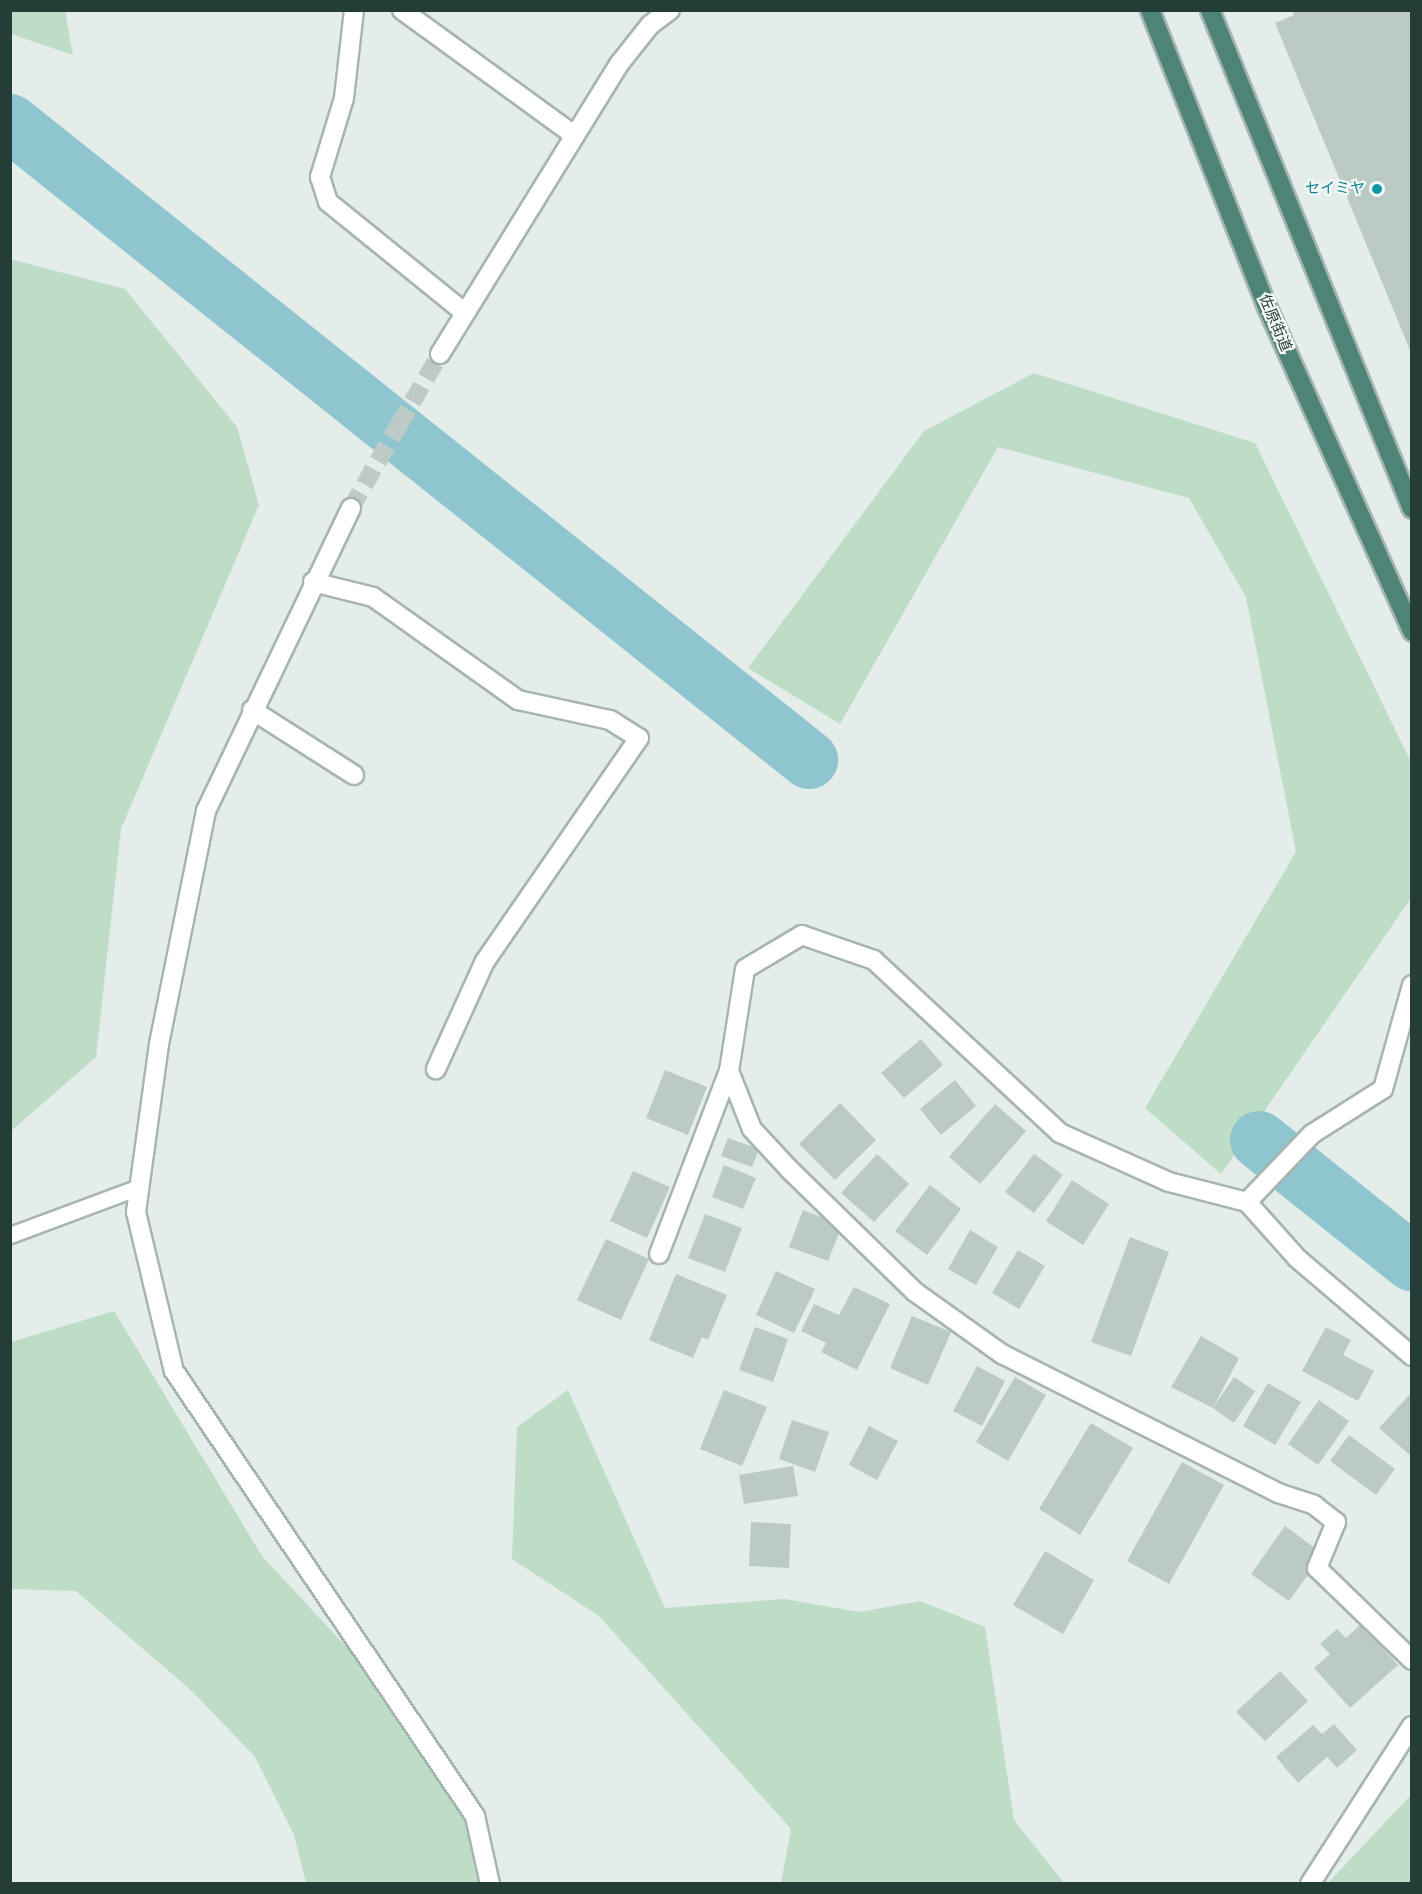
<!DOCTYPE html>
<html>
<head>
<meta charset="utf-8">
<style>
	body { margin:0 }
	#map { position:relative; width:1422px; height:1894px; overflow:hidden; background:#e4ede9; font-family:"Fira Sans","Noto Sans JP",sans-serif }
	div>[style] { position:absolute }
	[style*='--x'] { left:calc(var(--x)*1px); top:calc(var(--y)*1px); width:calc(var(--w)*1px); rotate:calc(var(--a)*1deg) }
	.green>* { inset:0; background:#beddc6 }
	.river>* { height:58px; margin:-29px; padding:0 29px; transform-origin:29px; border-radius:29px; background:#8ec5cf }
	.building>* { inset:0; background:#bccac5 }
	.minor-tunnel>* { height:18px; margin-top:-9px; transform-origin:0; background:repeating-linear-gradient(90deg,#becac5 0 18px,transparent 0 27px) }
	.tertiary-tunnel>* { height:18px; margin-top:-9px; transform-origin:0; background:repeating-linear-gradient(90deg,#becac5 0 18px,transparent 0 27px) }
	.roads { filter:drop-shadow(2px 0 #a7b5b0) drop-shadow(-2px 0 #a7b5b0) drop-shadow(0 2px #a7b5b0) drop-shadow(0 -2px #a7b5b0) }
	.service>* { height:15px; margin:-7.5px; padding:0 7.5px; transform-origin:7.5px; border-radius:7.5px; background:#fff }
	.minor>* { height:18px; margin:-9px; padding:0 9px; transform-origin:9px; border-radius:9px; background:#fff }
	.tertiary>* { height:18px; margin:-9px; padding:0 9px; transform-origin:9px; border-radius:9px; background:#fff }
	.trunk>* { height:18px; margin:-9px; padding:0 9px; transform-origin:9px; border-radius:9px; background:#4e8478 }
	.dots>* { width:16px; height:16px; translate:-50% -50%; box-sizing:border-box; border:3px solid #f4f9f7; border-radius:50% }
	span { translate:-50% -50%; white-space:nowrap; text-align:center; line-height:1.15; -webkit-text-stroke:4.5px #f4f9f7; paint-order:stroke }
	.culture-label { font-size:15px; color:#0d838f }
	.right { translate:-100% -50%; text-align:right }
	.street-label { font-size:15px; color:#243e37 }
	.frame { position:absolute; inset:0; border:12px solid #243e37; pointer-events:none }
</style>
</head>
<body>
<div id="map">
	<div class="green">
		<div style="clip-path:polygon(11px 10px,65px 11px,73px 55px,11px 34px)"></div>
		<div style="clip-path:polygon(10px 259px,125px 289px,237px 427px,259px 505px,121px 829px,96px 1057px,11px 1131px)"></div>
		<div style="clip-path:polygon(1034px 373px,1255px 443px,1411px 762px,1411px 898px,1221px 1174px,1145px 1108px,1296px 852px,1246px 597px,1189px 498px,998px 447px,840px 724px,748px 668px,924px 431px)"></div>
		<div style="clip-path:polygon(114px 1311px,262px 1556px,404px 1709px,469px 1825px,480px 1883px,306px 1883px,294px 1835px,255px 1757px,193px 1692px,76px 1591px,11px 1589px,11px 1342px)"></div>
		<div style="clip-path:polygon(568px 1390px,665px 1608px,785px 1599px,859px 1612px,920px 1601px,985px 1627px,1014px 1820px,1064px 1883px,781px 1883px,791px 1829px,599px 1616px,512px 1559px,517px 1427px)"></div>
		<div style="clip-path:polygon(1411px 1797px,1411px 1883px,1328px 1883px,1408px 1798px)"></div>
	</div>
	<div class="river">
		<div style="--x:10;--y:123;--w:1022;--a:38.56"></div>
		<div style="--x:1259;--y:1140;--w:196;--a:38.6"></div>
	</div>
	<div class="building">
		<div style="clip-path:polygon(1292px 10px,1412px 10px,1412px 355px,1275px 23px,1294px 15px)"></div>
		<div style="clip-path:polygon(921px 1039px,943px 1065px,904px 1098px,881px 1073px)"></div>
		<div style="clip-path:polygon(665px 1070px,707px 1087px,688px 1135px,646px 1118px)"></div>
		<div style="clip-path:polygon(955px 1080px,976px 1106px,941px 1135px,920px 1109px)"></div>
		<div style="clip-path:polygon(840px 1103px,876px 1140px,835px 1180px,799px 1144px)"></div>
		<div style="clip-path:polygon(995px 1104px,1026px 1131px,980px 1184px,949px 1157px)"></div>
		<div style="clip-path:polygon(728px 1138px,759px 1149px,752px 1167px,721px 1156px)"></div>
		<div style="clip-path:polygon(877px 1154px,909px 1184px,874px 1222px,841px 1193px)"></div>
		<div style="clip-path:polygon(1034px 1154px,1063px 1175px,1034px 1213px,1005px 1192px)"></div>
		<div style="clip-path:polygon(724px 1165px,756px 1178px,743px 1209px,712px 1197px)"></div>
		<div style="clip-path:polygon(633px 1171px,670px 1187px,647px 1238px,610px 1221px)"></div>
		<div style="clip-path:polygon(1072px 1180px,1109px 1204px,1083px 1245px,1046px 1221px)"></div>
		<div style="clip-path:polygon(930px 1185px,961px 1209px,927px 1255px,895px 1231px)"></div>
		<div style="clip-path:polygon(803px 1210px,842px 1225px,828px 1261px,789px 1247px)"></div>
		<div style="clip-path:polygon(705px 1214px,742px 1228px,725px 1272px,688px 1258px)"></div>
		<div style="clip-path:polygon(970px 1230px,998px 1247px,976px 1285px,948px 1269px)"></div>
		<div style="clip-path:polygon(1130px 1237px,1169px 1252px,1131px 1356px,1091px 1342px)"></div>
		<div style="clip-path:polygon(606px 1239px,649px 1259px,621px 1320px,577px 1300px)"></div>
		<div style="clip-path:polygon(1018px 1250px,1045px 1266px,1019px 1309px,992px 1293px)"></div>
		<div style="clip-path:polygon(776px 1271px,815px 1289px,794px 1333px,756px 1315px)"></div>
		<div style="clip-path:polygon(676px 1274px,727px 1295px,708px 1340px,702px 1337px,693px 1358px,649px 1340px)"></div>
		<div style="clip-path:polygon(854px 1287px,890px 1304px,857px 1370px,821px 1352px,826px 1343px,801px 1331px,814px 1304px,839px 1315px)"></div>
		<div style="clip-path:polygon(912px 1316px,951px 1332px,928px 1385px,890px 1368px)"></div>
		<div style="clip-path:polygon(755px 1327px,788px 1339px,773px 1382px,739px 1370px)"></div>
		<div style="clip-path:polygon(1326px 1327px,1351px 1340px,1343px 1355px,1374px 1371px,1358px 1401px,1302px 1371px)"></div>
		<div style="clip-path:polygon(1201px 1336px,1239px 1358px,1213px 1408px,1171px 1387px)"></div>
		<div style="clip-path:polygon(977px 1366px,1005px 1381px,982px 1426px,953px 1411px)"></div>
		<div style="clip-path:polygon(1015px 1377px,1046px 1395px,1008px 1461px,976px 1442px)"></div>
		<div style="clip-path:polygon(1234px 1377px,1255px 1391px,1234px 1423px,1213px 1408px)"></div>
		<div style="clip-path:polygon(1268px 1383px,1301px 1402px,1275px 1445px,1243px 1426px)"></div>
		<div style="clip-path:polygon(724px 1390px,767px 1407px,742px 1466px,700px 1449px)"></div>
		<div style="clip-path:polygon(1412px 1392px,1412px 1457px,1379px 1428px)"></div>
		<div style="clip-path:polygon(1319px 1400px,1349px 1421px,1318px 1465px,1288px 1444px)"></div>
		<div style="clip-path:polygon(792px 1420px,829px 1432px,815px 1472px,779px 1459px)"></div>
		<div style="clip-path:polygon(1091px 1423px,1133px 1448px,1080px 1535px,1039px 1509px)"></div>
		<div style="clip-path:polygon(869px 1426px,898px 1441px,877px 1480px,849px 1465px)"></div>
		<div style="clip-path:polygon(1349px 1435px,1395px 1469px,1376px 1495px,1330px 1461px)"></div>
		<div style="clip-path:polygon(1182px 1462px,1224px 1485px,1169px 1584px,1127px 1561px)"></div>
		<div style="clip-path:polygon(793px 1466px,798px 1496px,744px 1504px,739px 1475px)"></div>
		<div style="clip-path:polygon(751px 1522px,791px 1524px,789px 1568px,749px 1566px)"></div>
		<div style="clip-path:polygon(1285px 1526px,1323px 1554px,1289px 1601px,1251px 1574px)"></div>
		<div style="clip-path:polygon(1045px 1551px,1094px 1580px,1063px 1634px,1013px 1605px)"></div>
		<div style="clip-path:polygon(1361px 1624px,1398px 1665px,1350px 1708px,1314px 1668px,1330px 1654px,1320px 1644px,1337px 1629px,1346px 1638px)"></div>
		<div style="clip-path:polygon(1280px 1671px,1308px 1701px,1265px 1741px,1236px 1712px)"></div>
		<div style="clip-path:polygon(1334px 1724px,1357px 1750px,1337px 1768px,1327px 1757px,1298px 1783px,1276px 1757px,1313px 1725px,1322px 1734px)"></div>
	</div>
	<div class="minor-tunnel">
		<div style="--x:351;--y:508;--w:96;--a:-60"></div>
	</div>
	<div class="tertiary-tunnel">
		<div style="--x:399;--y:425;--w:82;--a:-60"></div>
	</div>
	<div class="roads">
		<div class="service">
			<div style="--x:10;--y:1235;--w:138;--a:-20.4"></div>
		</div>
		<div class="minor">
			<div style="--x:354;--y:10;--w:89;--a:96.5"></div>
			<div style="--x:344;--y:98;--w:83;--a:106.9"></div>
			<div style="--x:320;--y:177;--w:26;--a:72"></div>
			<div style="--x:328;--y:202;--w:175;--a:39"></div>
			<div style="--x:402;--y:10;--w:213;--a:36"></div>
			<div style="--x:351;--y:508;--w:336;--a:115.6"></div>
			<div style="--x:206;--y:811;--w:238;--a:101.4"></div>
			<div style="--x:159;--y:1044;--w:170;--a:97.8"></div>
			<div style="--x:136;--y:1212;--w:163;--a:76.6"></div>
			<div style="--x:174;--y:1371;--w:537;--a:55.93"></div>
			<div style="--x:475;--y:1816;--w:70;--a:77.6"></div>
			<div style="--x:313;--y:582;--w:62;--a:14"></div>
			<div style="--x:373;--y:597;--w:178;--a:35.4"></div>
			<div style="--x:518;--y:700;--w:94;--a:12.3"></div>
			<div style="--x:610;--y:720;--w:34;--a:32"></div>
			<div style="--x:639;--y:738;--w:271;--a:124.6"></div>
			<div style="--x:485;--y:961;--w:119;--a:114.4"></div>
			<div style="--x:252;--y:710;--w:121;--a:32.5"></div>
			<div style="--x:1247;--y:1202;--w:94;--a:-46.3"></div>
			<div style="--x:1312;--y:1134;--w:84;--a:-32.4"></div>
			<div style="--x:1383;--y:1089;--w:108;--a:-74.4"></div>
			<div style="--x:659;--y:1254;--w:196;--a:-69.1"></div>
			<div style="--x:1412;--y:1356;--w:151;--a:-139.6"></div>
			<div style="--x:1297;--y:1258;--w:75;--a:-131.8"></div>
			<div style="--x:1247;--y:1202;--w:81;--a:-165.6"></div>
			<div style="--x:1169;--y:1182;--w:120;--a:-155.8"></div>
			<div style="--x:1060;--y:1133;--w:254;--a:-137.1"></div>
			<div style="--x:874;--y:960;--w:76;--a:-160.9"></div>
			<div style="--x:802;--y:935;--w:66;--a:149.2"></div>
			<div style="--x:745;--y:969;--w:103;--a:98.9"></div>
			<div style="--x:729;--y:1071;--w:62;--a:68.4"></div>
			<div style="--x:752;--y:1129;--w:54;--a:47.2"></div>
			<div style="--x:789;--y:1169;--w:176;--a:44.3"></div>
			<div style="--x:915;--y:1292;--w:107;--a:35.5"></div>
			<div style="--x:1002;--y:1354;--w:309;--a:26.7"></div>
			<div style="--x:1278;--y:1493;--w:38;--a:18"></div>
			<div style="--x:1314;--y:1505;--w:28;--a:38"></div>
			<div style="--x:1336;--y:1522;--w:50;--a:112.4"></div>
			<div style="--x:1317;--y:1568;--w:132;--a:44.1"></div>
			<div style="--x:1310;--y:1884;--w:188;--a:-57.2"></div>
		</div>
		<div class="tertiary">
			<div style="--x:440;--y:354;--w:342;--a:-58.3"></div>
			<div style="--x:620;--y:63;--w:48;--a:-51.7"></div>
			<div style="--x:650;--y:25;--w:25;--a:-37"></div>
		</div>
		<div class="trunk">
			<div style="--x:1150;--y:10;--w:321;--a:68.5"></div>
			<div style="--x:1268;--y:309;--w:353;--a:65.9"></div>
			<div style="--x:1210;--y:10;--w:538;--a:67.96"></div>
		</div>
	</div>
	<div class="dots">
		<div style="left:1377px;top:189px;background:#0f9aa8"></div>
	</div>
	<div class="culture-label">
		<span class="right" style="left:1365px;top:189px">セイミヤ</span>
	</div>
	<div class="street-label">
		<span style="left:1275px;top:323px;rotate:67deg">佐原街道</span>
	</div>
	<div class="frame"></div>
</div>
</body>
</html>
